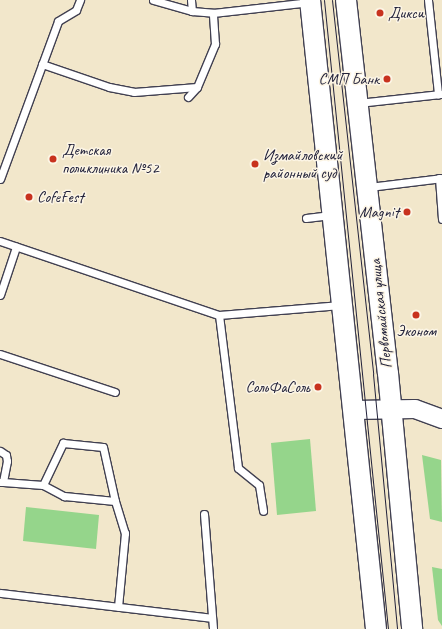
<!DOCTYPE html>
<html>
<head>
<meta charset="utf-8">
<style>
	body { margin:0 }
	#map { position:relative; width:442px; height:629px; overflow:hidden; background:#f2e7cb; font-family:Caveat,sans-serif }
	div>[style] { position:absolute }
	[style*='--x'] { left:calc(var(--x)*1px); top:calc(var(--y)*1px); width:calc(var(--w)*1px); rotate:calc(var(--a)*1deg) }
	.green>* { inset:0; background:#95d58b }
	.roads { filter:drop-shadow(1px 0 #414051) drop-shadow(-1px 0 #414051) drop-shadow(0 1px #414051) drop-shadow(0 -1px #414051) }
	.service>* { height:7px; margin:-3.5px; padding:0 3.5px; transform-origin:3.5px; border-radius:3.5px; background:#fff }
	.tertiary>* { height:18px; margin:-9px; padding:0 9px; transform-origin:9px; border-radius:9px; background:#fff }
	.secondary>* { height:20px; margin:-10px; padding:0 10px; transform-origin:10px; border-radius:10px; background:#fff }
	.tram>* { height:1px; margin:-0.5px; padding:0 0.5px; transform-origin:0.5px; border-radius:0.5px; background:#22223b }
	.dots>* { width:11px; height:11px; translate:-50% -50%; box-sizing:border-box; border:2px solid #fcf5e5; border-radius:50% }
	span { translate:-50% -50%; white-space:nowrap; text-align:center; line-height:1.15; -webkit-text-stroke:3px #fcf5e5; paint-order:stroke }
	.poi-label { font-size:16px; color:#22223b }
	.left { translate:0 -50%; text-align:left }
	.right { translate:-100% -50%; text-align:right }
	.street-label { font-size:16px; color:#22223b }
</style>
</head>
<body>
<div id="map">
	<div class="green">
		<div style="clip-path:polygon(310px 439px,316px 511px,277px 515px,271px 443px)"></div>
		<div style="clip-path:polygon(422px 455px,441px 460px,442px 522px,430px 519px)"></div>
		<div style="clip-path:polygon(26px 507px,99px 515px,96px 549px,23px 541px)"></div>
		<div style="clip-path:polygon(432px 567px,442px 569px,442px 626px,438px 620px)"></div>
	</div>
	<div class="roads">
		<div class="service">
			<div style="--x:153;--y:0;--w:41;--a:15.8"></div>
			<div style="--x:191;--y:0;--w:11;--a:85"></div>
			<div style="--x:192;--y:11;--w:21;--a:5"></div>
			<div style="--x:213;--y:13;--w:98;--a:-6.5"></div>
			<div style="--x:428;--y:0;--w:95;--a:83.9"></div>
			<div style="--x:42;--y:64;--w:71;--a:18.9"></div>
			<div style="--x:109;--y:87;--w:25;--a:11"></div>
			<div style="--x:134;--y:92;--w:63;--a:-4.5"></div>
			<div style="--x:197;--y:87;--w:47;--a:-67.3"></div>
			<div style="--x:215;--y:44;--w:31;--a:-94"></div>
			<div style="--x:188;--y:97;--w:13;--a:-48"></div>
			<div style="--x:358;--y:103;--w:83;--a:-6.2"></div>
			<div style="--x:439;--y:178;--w:41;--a:85.8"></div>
			<div style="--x:0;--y:179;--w:168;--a:-69.8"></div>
			<div style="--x:58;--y:21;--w:21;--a:-31"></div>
			<div style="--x:76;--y:10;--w:11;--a:-68"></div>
			<div style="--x:369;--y:187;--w:74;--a:-7"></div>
			<div style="--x:306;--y:218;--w:25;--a:-7"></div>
			<div style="--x:0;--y:241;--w:231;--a:18.7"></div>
			<div style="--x:219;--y:315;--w:122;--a:-4.7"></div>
			<div style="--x:0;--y:295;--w:51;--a:-71.6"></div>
			<div style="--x:219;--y:315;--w:154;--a:82.9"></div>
			<div style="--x:238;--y:468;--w:27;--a:39"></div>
			<div style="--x:259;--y:485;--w:26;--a:81"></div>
			<div style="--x:0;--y:354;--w:121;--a:18.3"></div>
			<div style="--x:0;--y:451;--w:7;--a:34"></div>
			<div style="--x:6;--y:455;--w:6;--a:81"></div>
			<div style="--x:7;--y:461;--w:21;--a:101"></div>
			<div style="--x:3;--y:482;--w:3;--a:180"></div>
			<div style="--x:3;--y:482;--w:40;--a:4.3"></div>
			<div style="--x:43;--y:485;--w:47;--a:-64.5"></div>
			<div style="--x:63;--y:443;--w:40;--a:5.7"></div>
			<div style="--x:103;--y:447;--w:55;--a:77.5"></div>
			<div style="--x:43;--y:485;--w:24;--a:28"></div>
			<div style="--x:64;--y:496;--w:51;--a:5.6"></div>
			<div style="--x:115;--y:501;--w:34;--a:73"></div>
			<div style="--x:125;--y:533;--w:74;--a:95.4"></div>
			<div style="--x:204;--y:514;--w:115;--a:85.5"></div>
			<div style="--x:0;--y:593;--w:213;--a:6.7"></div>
		</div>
		<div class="tertiary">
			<div style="--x:354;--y:410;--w:61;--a:-0.9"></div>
			<div style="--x:415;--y:409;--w:29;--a:20"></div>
		</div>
		<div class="secondary">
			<div style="--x:310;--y:0;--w:632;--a:84.01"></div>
			<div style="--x:346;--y:0;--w:375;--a:83.6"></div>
			<div style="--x:388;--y:373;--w:257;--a:84.6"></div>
		</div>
	</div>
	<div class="tram">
		<div style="--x:324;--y:0;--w:632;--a:84.19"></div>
		<div style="--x:332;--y:0;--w:376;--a:83.7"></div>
		<div style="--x:373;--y:374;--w:256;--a:84.6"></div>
	</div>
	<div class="dots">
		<div style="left:380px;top:13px;background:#c8321e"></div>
		<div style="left:387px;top:79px;background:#c8321e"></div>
		<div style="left:53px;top:159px;background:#c8321e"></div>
		<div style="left:255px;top:164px;background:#c8321e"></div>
		<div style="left:29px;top:197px;background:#c8321e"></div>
		<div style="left:407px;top:212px;background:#c8321e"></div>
		<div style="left:416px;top:315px;background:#c8321e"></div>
		<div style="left:318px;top:387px;background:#c8321e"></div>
	</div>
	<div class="poi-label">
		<span class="left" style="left:388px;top:13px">Дикси</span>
		<span class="right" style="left:379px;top:79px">СМП Банк</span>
		<span class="left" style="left:62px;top:159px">Детская<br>поликлиника №52</span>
		<span class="left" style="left:263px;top:164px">Измайловский<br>районный суд</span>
		<span class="left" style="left:37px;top:197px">CofeFest</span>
		<span class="right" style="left:399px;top:212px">Magnit</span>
		<span style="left:416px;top:331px">Эконом</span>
		<span class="right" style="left:310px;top:387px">СольФаСоль</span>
	</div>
	<div class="street-label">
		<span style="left:381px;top:314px;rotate:-96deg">Первомайская улица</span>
	</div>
</div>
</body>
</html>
